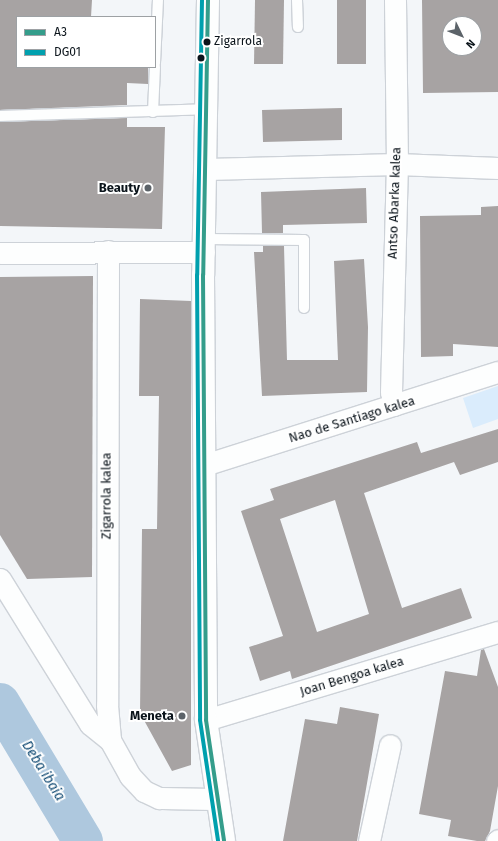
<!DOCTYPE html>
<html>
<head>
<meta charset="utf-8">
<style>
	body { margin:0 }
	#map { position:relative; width:498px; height:841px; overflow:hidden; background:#f3f6f9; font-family:"Fira Sans",sans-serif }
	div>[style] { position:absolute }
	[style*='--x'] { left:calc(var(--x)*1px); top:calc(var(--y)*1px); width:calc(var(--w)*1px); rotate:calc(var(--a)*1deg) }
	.green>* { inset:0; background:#daecfc }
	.river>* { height:40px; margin:-20px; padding:0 20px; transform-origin:20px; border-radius:20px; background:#aec8de }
	.building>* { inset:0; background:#a7a3a3 }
	.roads { filter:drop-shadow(1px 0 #cdd2d8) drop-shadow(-1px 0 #cdd2d8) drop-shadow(0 1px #cdd2d8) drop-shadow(0 -1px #cdd2d8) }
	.service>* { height:10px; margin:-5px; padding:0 5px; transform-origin:5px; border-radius:5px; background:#fdfefe }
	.minor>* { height:21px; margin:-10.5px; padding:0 10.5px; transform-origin:10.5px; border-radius:10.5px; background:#fdfefe }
	.tertiary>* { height:22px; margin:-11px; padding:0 11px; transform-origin:11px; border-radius:11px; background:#fdfefe }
	.bus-1>* { height:4px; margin:-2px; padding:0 2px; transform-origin:2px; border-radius:2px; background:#349d8b }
	.bus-2>* { height:4px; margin:-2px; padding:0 2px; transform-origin:2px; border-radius:2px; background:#00a0ae }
	.dots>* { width:11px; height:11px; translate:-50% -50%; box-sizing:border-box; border:2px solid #fff; border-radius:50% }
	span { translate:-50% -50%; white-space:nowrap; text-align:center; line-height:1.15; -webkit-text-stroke:4px #fff; paint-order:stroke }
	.bus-label { font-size:12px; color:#0b141b }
	.left { translate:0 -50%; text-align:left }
	.poi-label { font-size:13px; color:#0b141b; font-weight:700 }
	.right { translate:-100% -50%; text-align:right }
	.street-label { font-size:13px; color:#0b141b }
	.water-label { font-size:14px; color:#104a73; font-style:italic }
	.legend { position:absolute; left:16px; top:16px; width:140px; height:52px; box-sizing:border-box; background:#fff; border:1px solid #9da1a4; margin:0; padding:5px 7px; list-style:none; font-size:12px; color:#0b141b }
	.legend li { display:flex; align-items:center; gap:8px; height:20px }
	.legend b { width:20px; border:1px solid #9da1a4 }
	.north { position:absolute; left:442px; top:16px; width:40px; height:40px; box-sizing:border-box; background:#fff; border:1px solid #9da1a4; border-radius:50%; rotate:133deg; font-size:11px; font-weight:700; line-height:16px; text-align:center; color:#0b141b }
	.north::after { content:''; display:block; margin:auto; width:14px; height:18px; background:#5c6369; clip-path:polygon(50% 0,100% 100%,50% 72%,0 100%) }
</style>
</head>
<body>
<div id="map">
	<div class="green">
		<div style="clip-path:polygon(498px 386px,498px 419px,473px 428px,463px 398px)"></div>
	</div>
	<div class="river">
		<div style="--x:0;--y:703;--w:161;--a:59"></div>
	</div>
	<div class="building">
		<div style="clip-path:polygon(0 0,92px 0,91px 17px,17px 17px,17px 67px,148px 67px,148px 84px,127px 83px,127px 105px,0 110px)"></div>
		<div style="clip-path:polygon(255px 0,284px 0,283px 64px,254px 64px)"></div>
		<div style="clip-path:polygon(337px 0,366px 0,366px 64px,337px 64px)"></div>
		<div style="clip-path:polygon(evenodd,422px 0,498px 0,498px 92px,423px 93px,422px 0,450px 24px,474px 24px,474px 48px,450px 48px,450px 24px)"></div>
		<div style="clip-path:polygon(342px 108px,342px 140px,263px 142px,262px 110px)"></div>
		<div style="clip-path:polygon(127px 118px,127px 127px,165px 127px,162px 229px,0 226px,0 122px)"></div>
		<div style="clip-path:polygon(366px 188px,367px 223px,283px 225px,283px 233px,262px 233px,261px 192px)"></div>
		<div style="clip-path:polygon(498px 206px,498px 347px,453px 344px,453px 356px,421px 357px,420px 216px,481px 215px,481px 207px)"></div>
		<div style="clip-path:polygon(263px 246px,284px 246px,287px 360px,338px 360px,334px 261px,364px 259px,368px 327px,367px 392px,262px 396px,254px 252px,263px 252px)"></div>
		<div style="clip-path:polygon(93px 276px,92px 577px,27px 579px,0 535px,0 277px)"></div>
		<div style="clip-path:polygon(140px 299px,191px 301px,191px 765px,172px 771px,140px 713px,142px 529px,157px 529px,159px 396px,139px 396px)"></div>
		<div style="clip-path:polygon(evenodd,498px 429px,498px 462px,460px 475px,454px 462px,364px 493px,402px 608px,461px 588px,472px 618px,292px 679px,290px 671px,260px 681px,249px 647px,283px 636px,241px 511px,274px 500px,270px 489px,417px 442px,421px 453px,498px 429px,335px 500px,369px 614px,317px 632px,280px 519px,335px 500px)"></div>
		<div style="clip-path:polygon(484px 649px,498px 687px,498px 786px,490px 831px,485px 841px,477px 841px,448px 836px,451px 820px,419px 814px,445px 671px,477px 676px,481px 650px)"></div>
		<div style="clip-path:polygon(340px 707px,379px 714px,357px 841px,283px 841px,305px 719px,337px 724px)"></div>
	</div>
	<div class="roads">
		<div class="service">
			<div style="--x:297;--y:0;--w:27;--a:88"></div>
			<div style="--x:155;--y:63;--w:63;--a:-87.3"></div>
			<div style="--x:153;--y:112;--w:45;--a:-87.5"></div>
			<div style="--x:0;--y:116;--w:207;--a:-1.9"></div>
			<div style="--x:205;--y:239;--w:99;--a:0.6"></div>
			<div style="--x:304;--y:240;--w:68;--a:90"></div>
		</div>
		<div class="minor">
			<div style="--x:207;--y:169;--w:190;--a:-1.5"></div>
			<div style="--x:397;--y:164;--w:101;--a:2.3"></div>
			<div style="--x:108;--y:251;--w:454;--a:90.1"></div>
			<div style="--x:107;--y:705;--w:35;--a:85"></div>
			<div style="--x:0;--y:253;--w:204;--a:-0.3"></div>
			<div style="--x:394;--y:405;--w:13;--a:-103"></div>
			<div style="--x:391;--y:392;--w:228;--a:-88.5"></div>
			<div style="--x:397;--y:164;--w:164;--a:-90.7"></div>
			<div style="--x:204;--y:465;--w:308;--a:-17.6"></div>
			<div style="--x:0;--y:579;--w:171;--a:58.2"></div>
			<div style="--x:90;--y:724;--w:26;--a:39"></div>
			<div style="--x:110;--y:740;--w:41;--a:60.9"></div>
			<div style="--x:130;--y:776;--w:21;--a:47"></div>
			<div style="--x:144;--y:791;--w:17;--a:25"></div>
			<div style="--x:159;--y:798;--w:56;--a:1"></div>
			<div style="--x:206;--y:720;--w:305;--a:-16.8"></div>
			<div style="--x:369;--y:841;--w:98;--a:-77.7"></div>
			<div style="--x:497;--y:841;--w:1;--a:-45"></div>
		</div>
		<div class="tertiary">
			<div style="--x:208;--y:0;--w:275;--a:91"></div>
			<div style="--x:203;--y:275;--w:445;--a:89.6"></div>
			<div style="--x:206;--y:720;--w:122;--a:81.5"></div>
		</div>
	</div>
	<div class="bus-1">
		<div style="--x:208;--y:0;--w:275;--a:91"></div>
		<div style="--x:203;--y:275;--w:445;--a:89.6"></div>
		<div style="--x:206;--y:720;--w:122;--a:81.5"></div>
	</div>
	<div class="bus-2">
		<div style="--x:202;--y:0;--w:275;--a:91"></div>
		<div style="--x:197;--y:275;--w:445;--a:89.6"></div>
		<div style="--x:200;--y:720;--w:122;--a:81.5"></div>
	</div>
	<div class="dots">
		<div style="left:207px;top:42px;background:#0b141b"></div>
		<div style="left:201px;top:58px;background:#0b141b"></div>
		<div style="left:148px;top:188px;background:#5c6369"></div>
		<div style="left:182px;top:716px;background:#5c6369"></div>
	</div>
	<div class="bus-label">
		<span class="left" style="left:214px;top:42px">Zigarrola</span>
	</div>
	<div class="poi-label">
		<span class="right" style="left:140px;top:188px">Beauty</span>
		<span class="right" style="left:174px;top:716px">Meneta</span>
	</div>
	<div class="street-label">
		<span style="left:395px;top:203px;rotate:-88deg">Antso Abarka kalea</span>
		<span style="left:352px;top:420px;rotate:-17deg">Nao de Santiago kalea</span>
		<span style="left:107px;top:496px;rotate:-90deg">Zigarrola kalea</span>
		<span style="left:352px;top:677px;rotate:-17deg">Joan Bengoa kalea</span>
	</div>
	<div class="water-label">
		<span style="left:43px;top:771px;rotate:58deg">Deba ibaia</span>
	</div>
	<ul class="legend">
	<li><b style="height:5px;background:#349d8b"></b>A3</li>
	<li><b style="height:5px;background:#00a0ae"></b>DG01</li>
	</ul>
	<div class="north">N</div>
</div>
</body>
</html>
